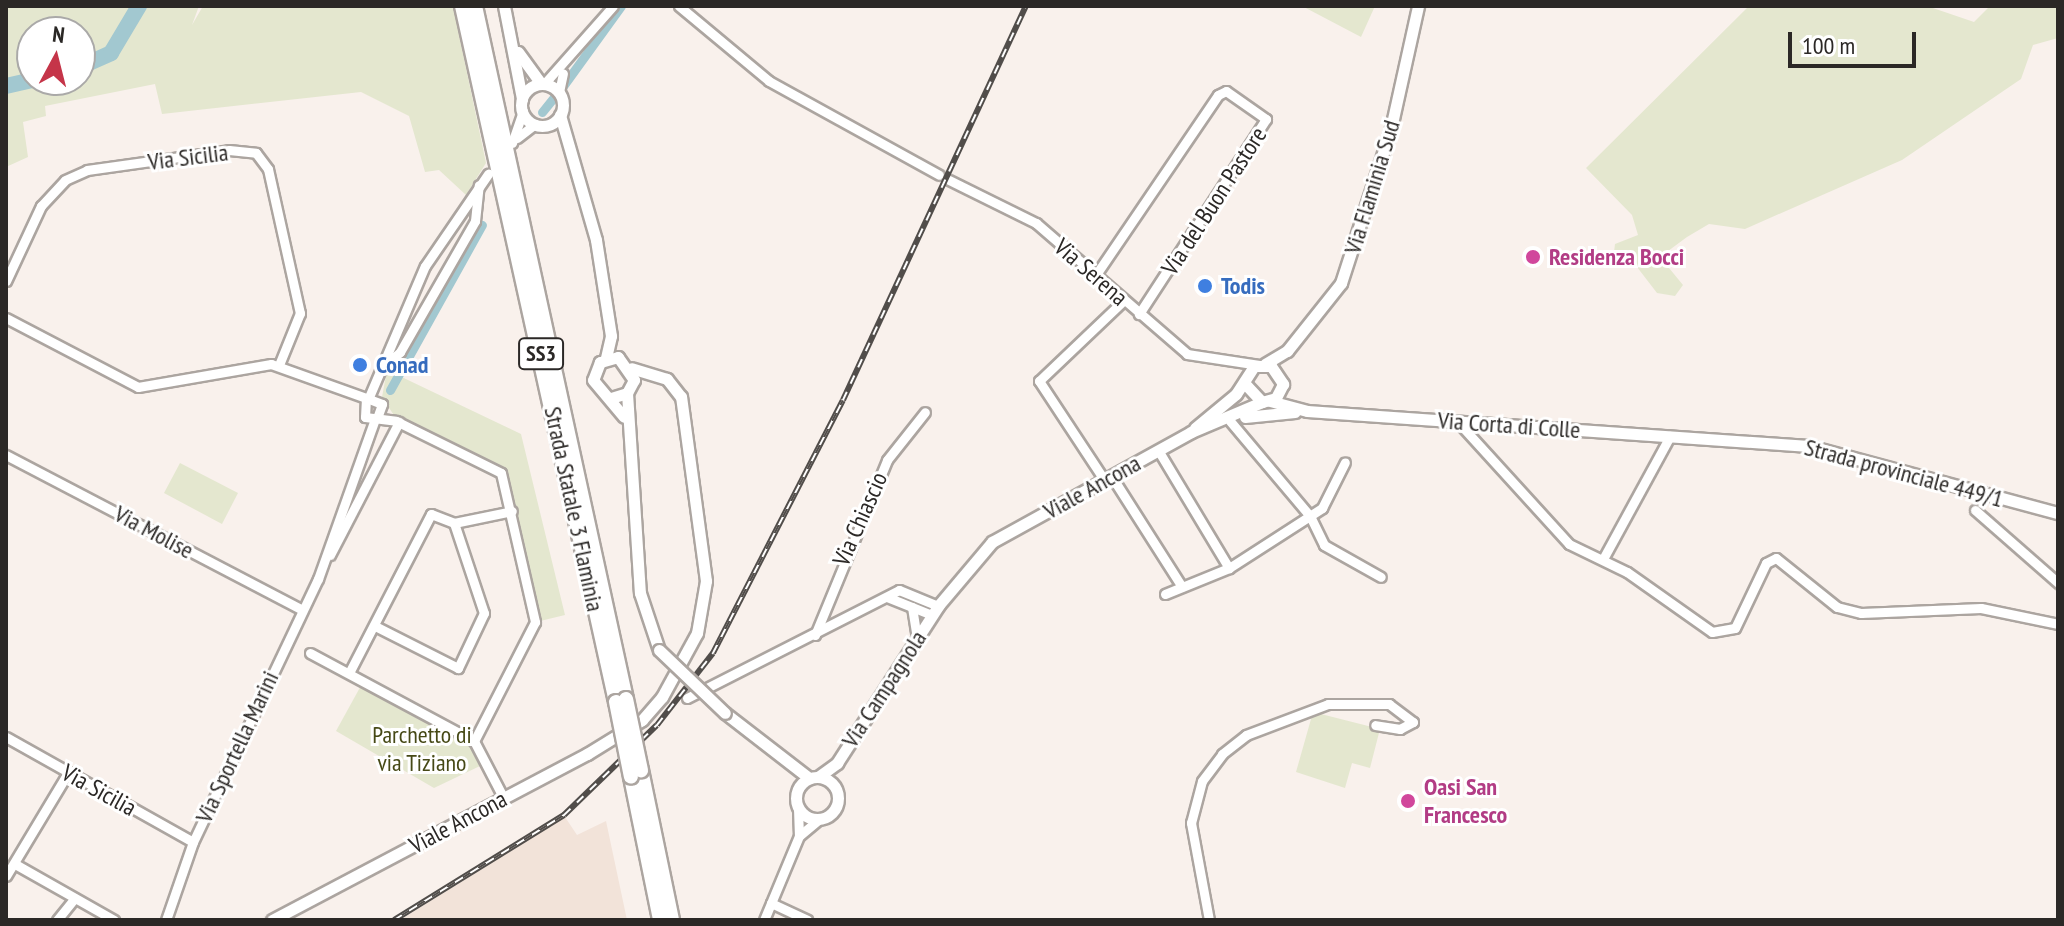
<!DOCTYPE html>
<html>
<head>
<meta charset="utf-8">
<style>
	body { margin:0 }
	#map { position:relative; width:2064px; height:926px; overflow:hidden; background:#f9f1ec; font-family:"PT Sans Narrow",sans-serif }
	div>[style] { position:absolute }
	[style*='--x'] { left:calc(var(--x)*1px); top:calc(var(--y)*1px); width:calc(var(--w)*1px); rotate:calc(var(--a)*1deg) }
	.built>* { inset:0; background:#f2e3d9 }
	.green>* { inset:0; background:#e4e7cf }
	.canal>* { height:9px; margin:-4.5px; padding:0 4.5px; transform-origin:4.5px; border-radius:4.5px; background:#a2c8d0 }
	.river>* { height:16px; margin:-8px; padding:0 8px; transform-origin:8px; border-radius:8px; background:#a2c8d0 }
	.roads { filter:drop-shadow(2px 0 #aca5a0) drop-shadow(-2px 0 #aca5a0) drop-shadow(0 2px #aca5a0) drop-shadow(0 -2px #aca5a0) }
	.minor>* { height:9px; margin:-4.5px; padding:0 4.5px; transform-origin:4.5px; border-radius:4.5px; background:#fff }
	.major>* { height:11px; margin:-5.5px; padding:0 5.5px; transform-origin:5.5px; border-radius:5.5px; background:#fff }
	.major>.ring { margin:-5.5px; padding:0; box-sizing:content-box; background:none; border:11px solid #fff; border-radius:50% }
	.highway>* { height:14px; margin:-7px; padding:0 7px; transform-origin:7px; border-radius:7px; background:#fff }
	.rail>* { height:6px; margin-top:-3px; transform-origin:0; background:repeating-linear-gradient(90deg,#fff 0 9px,#514d4a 0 18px); box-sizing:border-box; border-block:2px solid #514d4a }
	.bridges { filter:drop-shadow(2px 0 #aca5a0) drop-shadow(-2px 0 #aca5a0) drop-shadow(0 2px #aca5a0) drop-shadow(0 -2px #aca5a0) }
	.major-bridge>* { height:11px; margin:-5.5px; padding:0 5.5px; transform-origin:5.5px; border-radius:5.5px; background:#fff }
	.highway-bridge>* { height:14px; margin:-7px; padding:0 7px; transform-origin:7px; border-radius:7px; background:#fff }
	.dots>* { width:22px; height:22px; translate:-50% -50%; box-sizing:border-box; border:4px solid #fff; border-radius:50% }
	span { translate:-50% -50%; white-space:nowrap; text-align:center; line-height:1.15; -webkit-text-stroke:6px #fff; paint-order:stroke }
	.shield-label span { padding:2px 6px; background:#fff; border:2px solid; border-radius:6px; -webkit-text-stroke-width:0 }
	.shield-label { font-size:22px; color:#2b2826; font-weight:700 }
	.street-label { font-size:24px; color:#2b2826 }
	.hotel-label { font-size:24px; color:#b23c85; font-weight:700 }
	.left { translate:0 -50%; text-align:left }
	.shop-label { font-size:24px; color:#366cbe; font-weight:700 }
	.park-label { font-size:24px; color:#464916 }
	.frame { position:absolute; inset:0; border:8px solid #2b2826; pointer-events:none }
	.north { position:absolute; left:16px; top:16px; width:80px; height:80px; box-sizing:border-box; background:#fff; border:2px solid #aaa9a8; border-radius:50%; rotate:7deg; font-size:22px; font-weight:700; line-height:32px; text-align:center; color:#2b2826 }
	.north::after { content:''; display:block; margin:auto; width:28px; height:36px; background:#c53549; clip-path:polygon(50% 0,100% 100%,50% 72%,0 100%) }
	.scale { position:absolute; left:1788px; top:32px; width:128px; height:36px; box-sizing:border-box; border:4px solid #2b2826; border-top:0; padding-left:10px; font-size:24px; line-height:28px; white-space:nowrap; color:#2b2826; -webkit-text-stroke:6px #fff; paint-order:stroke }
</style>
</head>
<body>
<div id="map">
	<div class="built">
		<div style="clip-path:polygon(565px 817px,577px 835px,606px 821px,627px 920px,400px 920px)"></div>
	</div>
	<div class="green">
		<div style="clip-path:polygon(evenodd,6px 6px,199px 6px,192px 25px,203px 6px,453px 6px,486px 163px,466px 195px,439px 170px,425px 172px,409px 116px,361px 92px,162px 114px,155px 84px,45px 106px,46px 116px,23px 122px,28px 157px,6px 167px,6px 6px,32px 32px,80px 32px,80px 80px,32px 80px,32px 32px)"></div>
		<div style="clip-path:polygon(1302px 6px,1375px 6px,1361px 37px)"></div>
		<div style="clip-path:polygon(1749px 6px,1927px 6px,1974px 22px,1990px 6px,2058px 6px,2058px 38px,2033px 45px,2021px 79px,1902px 160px,1745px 229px,1709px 224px,1687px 237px,1660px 257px,1683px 285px,1675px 296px,1657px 293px,1627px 254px,1613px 260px,1615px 244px,1638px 235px,1632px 215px,1586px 168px)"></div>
		<div style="clip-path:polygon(387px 370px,521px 434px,565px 615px,536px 622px,503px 473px,397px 420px,382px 397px)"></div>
		<div style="clip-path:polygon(180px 463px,238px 493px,222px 524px,164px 493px)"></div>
		<div style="clip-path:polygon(363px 682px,468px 743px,480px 766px,434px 788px,336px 731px)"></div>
		<div style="clip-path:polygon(1313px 712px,1380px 729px,1370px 768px,1352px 763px,1345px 788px,1296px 772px)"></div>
	</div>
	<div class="canal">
		<div style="--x:563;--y:86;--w:99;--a:-54.1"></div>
		<div style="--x:542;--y:112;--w:21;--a:-51"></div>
		<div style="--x:390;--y:390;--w:189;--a:-60.9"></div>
	</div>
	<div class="river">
		<div style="--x:80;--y:67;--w:34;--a:-24"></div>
		<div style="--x:111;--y:53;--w:55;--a:-59.2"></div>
		<div style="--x:6;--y:86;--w:27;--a:-13"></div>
	</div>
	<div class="roads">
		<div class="minor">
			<div style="--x:679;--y:6;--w:117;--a:39.8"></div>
			<div style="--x:769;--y:81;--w:194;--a:28.9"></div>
			<div style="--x:544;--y:84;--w:104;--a:-48.5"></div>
			<div style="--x:559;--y:92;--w:19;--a:-78"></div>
			<div style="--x:517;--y:138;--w:23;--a:-38"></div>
			<div style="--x:512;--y:143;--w:34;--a:-71"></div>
			<div style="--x:949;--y:180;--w:97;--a:26.3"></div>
			<div style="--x:1036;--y:223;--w:200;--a:40.9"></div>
			<div style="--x:1187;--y:354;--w:73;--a:8.7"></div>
			<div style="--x:1095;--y:276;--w:219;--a:-55.8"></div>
			<div style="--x:1218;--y:95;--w:9;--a:-27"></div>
			<div style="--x:1226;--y:91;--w:49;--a:35"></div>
			<div style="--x:1266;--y:119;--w:233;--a:123.1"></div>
			<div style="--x:6;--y:281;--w:83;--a:-65"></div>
			<div style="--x:41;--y:206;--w:35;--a:-47"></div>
			<div style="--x:65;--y:180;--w:24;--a:-24"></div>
			<div style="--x:87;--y:170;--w:143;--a:-8"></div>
			<div style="--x:229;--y:150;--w:27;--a:6"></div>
			<div style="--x:256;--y:153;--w:20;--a:53"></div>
			<div style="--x:268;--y:169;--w:148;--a:77.5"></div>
			<div style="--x:300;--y:313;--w:56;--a:112"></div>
			<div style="--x:6;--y:318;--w:149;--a:27.6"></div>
			<div style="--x:138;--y:387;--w:135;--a:-9.8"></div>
			<div style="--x:271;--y:364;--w:101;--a:19.7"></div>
			<div style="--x:387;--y:363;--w:17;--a:-40"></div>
			<div style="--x:400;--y:352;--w:151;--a:-60.2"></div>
			<div style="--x:475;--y:221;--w:36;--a:-84"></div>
			<div style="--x:369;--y:397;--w:142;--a:-66.9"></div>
			<div style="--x:425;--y:266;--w:112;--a:-55.6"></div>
			<div style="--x:377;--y:418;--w:15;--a:-70"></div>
			<div style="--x:382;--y:404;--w:17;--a:-159"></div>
			<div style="--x:366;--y:398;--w:19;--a:93"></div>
			<div style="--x:365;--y:417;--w:31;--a:7"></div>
			<div style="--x:396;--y:421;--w:117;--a:26.3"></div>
			<div style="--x:501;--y:473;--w:153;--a:77.1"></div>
			<div style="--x:535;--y:622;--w:134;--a:117.1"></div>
			<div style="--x:474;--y:741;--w:63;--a:62.6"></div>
			<div style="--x:1230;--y:421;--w:124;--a:49.9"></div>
			<div style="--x:1310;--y:516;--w:32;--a:64"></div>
			<div style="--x:1324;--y:545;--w:65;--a:29.3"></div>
			<div style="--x:1458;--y:422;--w:165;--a:47.7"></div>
			<div style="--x:1569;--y:544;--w:64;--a:25.8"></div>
			<div style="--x:1627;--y:572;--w:104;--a:35.2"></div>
			<div style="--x:1712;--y:632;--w:23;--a:-10"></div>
			<div style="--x:1735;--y:628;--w:72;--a:-64.5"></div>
			<div style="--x:1766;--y:563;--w:11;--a:-27"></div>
			<div style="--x:1776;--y:558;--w:78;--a:38.8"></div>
			<div style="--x:1837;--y:607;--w:25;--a:14"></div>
			<div style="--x:1861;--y:613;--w:120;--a:-2.4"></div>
			<div style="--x:1981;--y:608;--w:79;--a:11.7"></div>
			<div style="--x:1158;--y:450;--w:138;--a:59"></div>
			<div style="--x:6;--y:455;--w:334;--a:27.6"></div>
			<div style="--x:1112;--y:477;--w:130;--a:57.5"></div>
			<div style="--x:1105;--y:481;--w:120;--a:-123.4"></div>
			<div style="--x:1039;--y:381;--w:116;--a:-43.6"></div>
			<div style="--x:1975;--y:510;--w:111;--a:41.3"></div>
			<div style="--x:454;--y:523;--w:59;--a:-11.7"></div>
			<div style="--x:330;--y:555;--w:150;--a:-62.6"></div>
			<div style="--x:1603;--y:559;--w:140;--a:-61.4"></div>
			<div style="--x:1165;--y:594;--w:69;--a:-22.1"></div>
			<div style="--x:1229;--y:568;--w:111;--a:-32.8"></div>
			<div style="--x:1322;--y:508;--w:51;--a:-63.4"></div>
			<div style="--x:887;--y:597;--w:48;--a:21.8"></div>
			<div style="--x:912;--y:607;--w:31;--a:81"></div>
			<div style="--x:815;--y:635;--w:189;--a:-67.6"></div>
			<div style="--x:887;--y:460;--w:61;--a:-51.6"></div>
			<div style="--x:310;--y:653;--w:186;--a:28.2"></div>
			<div style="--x:349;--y:673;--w:179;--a:-62.7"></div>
			<div style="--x:431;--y:514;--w:25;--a:21"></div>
			<div style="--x:454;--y:523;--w:95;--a:71.6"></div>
			<div style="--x:484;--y:613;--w:61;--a:115.3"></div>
			<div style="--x:458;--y:668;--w:93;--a:-153.2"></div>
			<div style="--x:687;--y:698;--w:238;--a:-27"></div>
			<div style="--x:899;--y:590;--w:42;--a:22.3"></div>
			<div style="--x:6;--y:737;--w:214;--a:29.3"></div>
			<div style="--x:798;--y:808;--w:28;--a:88"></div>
			<div style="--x:15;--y:864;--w:114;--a:29.5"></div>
			<div style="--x:6;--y:876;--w:120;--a:-59"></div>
			<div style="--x:771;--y:903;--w:40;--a:25"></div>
			<div style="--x:57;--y:920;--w:28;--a:-51"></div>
			<div style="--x:166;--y:920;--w:83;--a:-70.9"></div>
			<div style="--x:193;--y:842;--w:291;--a:-64.6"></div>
			<div style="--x:318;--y:579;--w:170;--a:-70.4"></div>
			<div style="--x:764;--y:920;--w:91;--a:-67.4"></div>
			<div style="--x:799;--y:836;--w:25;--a:-40"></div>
			<div style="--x:1209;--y:920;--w:99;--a:-100.5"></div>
			<div style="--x:1191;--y:823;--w:43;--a:-75.3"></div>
			<div style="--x:1202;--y:781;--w:34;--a:-53"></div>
			<div style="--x:1222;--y:754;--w:31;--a:-38"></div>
			<div style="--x:1246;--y:735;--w:88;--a:-20.7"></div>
			<div style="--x:1328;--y:704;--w:61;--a:0"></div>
			<div style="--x:1389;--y:704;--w:30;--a:37"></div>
			<div style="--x:1413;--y:722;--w:15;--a:152"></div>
			<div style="--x:1400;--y:729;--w:25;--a:-171"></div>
		</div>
		<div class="major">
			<div style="--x:504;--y:6;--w:95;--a:79"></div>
			<div style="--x:518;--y:52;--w:39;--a:54"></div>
			<div class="ring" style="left:521px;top:84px;width:31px;height:31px"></div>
			<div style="--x:560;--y:115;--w:130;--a:73.9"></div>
			<div style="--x:596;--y:240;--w:97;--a:81.1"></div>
			<div style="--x:611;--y:336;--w:23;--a:103"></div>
			<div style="--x:1265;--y:364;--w:26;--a:-31"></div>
			<div style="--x:1287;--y:351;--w:87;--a:-51.5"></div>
			<div style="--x:1341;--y:283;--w:163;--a:-72.1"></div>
			<div style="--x:1391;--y:128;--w:125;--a:-77.5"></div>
			<div style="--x:627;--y:393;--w:200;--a:86.3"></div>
			<div style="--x:640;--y:593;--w:60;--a:71.6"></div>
			<div style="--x:611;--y:398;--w:17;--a:-17"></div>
			<div style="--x:627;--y:393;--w:15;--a:-62"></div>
			<div style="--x:634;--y:380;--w:28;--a:-125"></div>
			<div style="--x:618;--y:357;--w:19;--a:164"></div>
			<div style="--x:600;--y:362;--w:19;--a:111"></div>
			<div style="--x:593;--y:380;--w:48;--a:50"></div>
			<div style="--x:1270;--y:401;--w:38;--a:15"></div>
			<div style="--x:1307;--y:411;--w:503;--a:3.99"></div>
			<div style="--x:1809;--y:446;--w:258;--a:15.1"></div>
			<div style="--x:1245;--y:417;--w:50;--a:-5.7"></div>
			<div style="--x:1195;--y:428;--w:53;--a:-39.7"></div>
			<div style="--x:1236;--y:394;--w:33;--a:-57"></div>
			<div style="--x:1254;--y:366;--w:17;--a:0"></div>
			<div style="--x:1271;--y:366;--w:22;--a:56"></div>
			<div style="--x:1283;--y:384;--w:16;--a:117"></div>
			<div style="--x:1276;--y:398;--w:15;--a:164"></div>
			<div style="--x:1262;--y:402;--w:26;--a:-133"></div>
			<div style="--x:725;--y:713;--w:106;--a:37.7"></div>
			<div class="ring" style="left:796px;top:777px;width:31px;height:31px"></div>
			<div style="--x:818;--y:777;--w:24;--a:-36"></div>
			<div style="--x:837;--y:763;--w:187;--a:-57.2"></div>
			<div style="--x:938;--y:606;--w:84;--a:-49.8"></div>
			<div style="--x:992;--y:542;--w:227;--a:-28.9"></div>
			<div style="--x:1191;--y:432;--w:77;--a:-22.9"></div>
			<div style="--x:272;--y:920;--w:356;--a:-27.8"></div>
			<div style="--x:587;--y:754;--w:65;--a:-31.7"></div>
			<div style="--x:642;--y:720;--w:30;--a:-49"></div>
			<div style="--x:662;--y:697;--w:73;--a:-61.3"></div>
			<div style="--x:697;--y:633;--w:53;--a:-80.2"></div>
			<div style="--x:706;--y:581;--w:186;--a:-97.7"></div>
			<div style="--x:681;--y:397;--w:23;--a:-128"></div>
			<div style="--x:667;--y:379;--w:37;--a:-163"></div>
		</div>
		<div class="highway">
			<div style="--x:462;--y:6;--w:713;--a:77.52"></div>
			<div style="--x:475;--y:6;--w:709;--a:77.71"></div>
			<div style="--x:641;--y:770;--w:153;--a:78.3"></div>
			<div style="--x:631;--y:777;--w:146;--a:78.5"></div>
		</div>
	</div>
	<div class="rail">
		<div style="--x:394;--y:920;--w:200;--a:-31.7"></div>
		<div style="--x:564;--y:815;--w:129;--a:-44.1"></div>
		<div style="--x:657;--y:725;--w:91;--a:-52.1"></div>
		<div style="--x:713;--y:653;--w:284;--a:-62.8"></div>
		<div style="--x:843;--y:400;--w:434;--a:-65.1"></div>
	</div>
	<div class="bridges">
		<div class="major-bridge">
			<div style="--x:659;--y:650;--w:91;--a:43.7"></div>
		</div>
		<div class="highway-bridge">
			<div style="--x:626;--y:699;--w:73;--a:78.1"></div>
			<div style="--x:616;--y:702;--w:76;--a:78.7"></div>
		</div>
	</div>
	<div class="dots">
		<div style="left:1533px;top:257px;background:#d1479c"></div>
		<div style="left:1205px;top:286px;background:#3f7fe0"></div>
		<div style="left:360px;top:365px;background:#3f7fe0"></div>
		<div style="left:1408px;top:801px;background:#d1479c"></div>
	</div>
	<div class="shield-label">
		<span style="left:541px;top:354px">SS3</span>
	</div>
	<div class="street-label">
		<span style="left:188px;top:157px;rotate:-7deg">Via Sicilia</span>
		<span style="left:1372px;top:187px;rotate:-73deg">Via Flaminia Sud</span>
		<span style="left:1214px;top:201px;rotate:-57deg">Via del Buon Pastore</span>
		<span style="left:1091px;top:272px;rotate:41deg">Via Serena</span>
		<span style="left:1509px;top:425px;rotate:4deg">Via Corta di Colle</span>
		<span style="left:1904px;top:473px;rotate:15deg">Strada provinciale 449/1</span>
		<span style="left:1092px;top:487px;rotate:-29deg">Viale Ancona</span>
		<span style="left:574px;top:509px;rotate:78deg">Strada Statale 3 Flaminia</span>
		<span style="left:860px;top:519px;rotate:-66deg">Via Chiascio</span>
		<span style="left:154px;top:532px;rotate:28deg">Via Molise</span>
		<span style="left:884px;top:689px;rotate:-57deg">Via Campagnola</span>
		<span style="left:237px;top:747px;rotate:-65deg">Via Sportella Marini</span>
		<span style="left:99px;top:790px;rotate:29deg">Via Sicilia</span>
		<span style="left:458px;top:822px;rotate:-28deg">Viale Ancona</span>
	</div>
	<div class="hotel-label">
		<span class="left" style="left:1549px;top:257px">Residenza Bocci</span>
		<span class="left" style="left:1424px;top:801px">Oasi San<br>Francesco</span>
	</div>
	<div class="shop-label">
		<span class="left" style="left:1221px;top:286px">Todis</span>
		<span class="left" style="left:376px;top:365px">Conad</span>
	</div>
	<div class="park-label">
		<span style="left:422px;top:749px">Parchetto di<br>via Tiziano</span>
	</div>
	<div class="frame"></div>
	<div class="north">N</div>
	<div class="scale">100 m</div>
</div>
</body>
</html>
